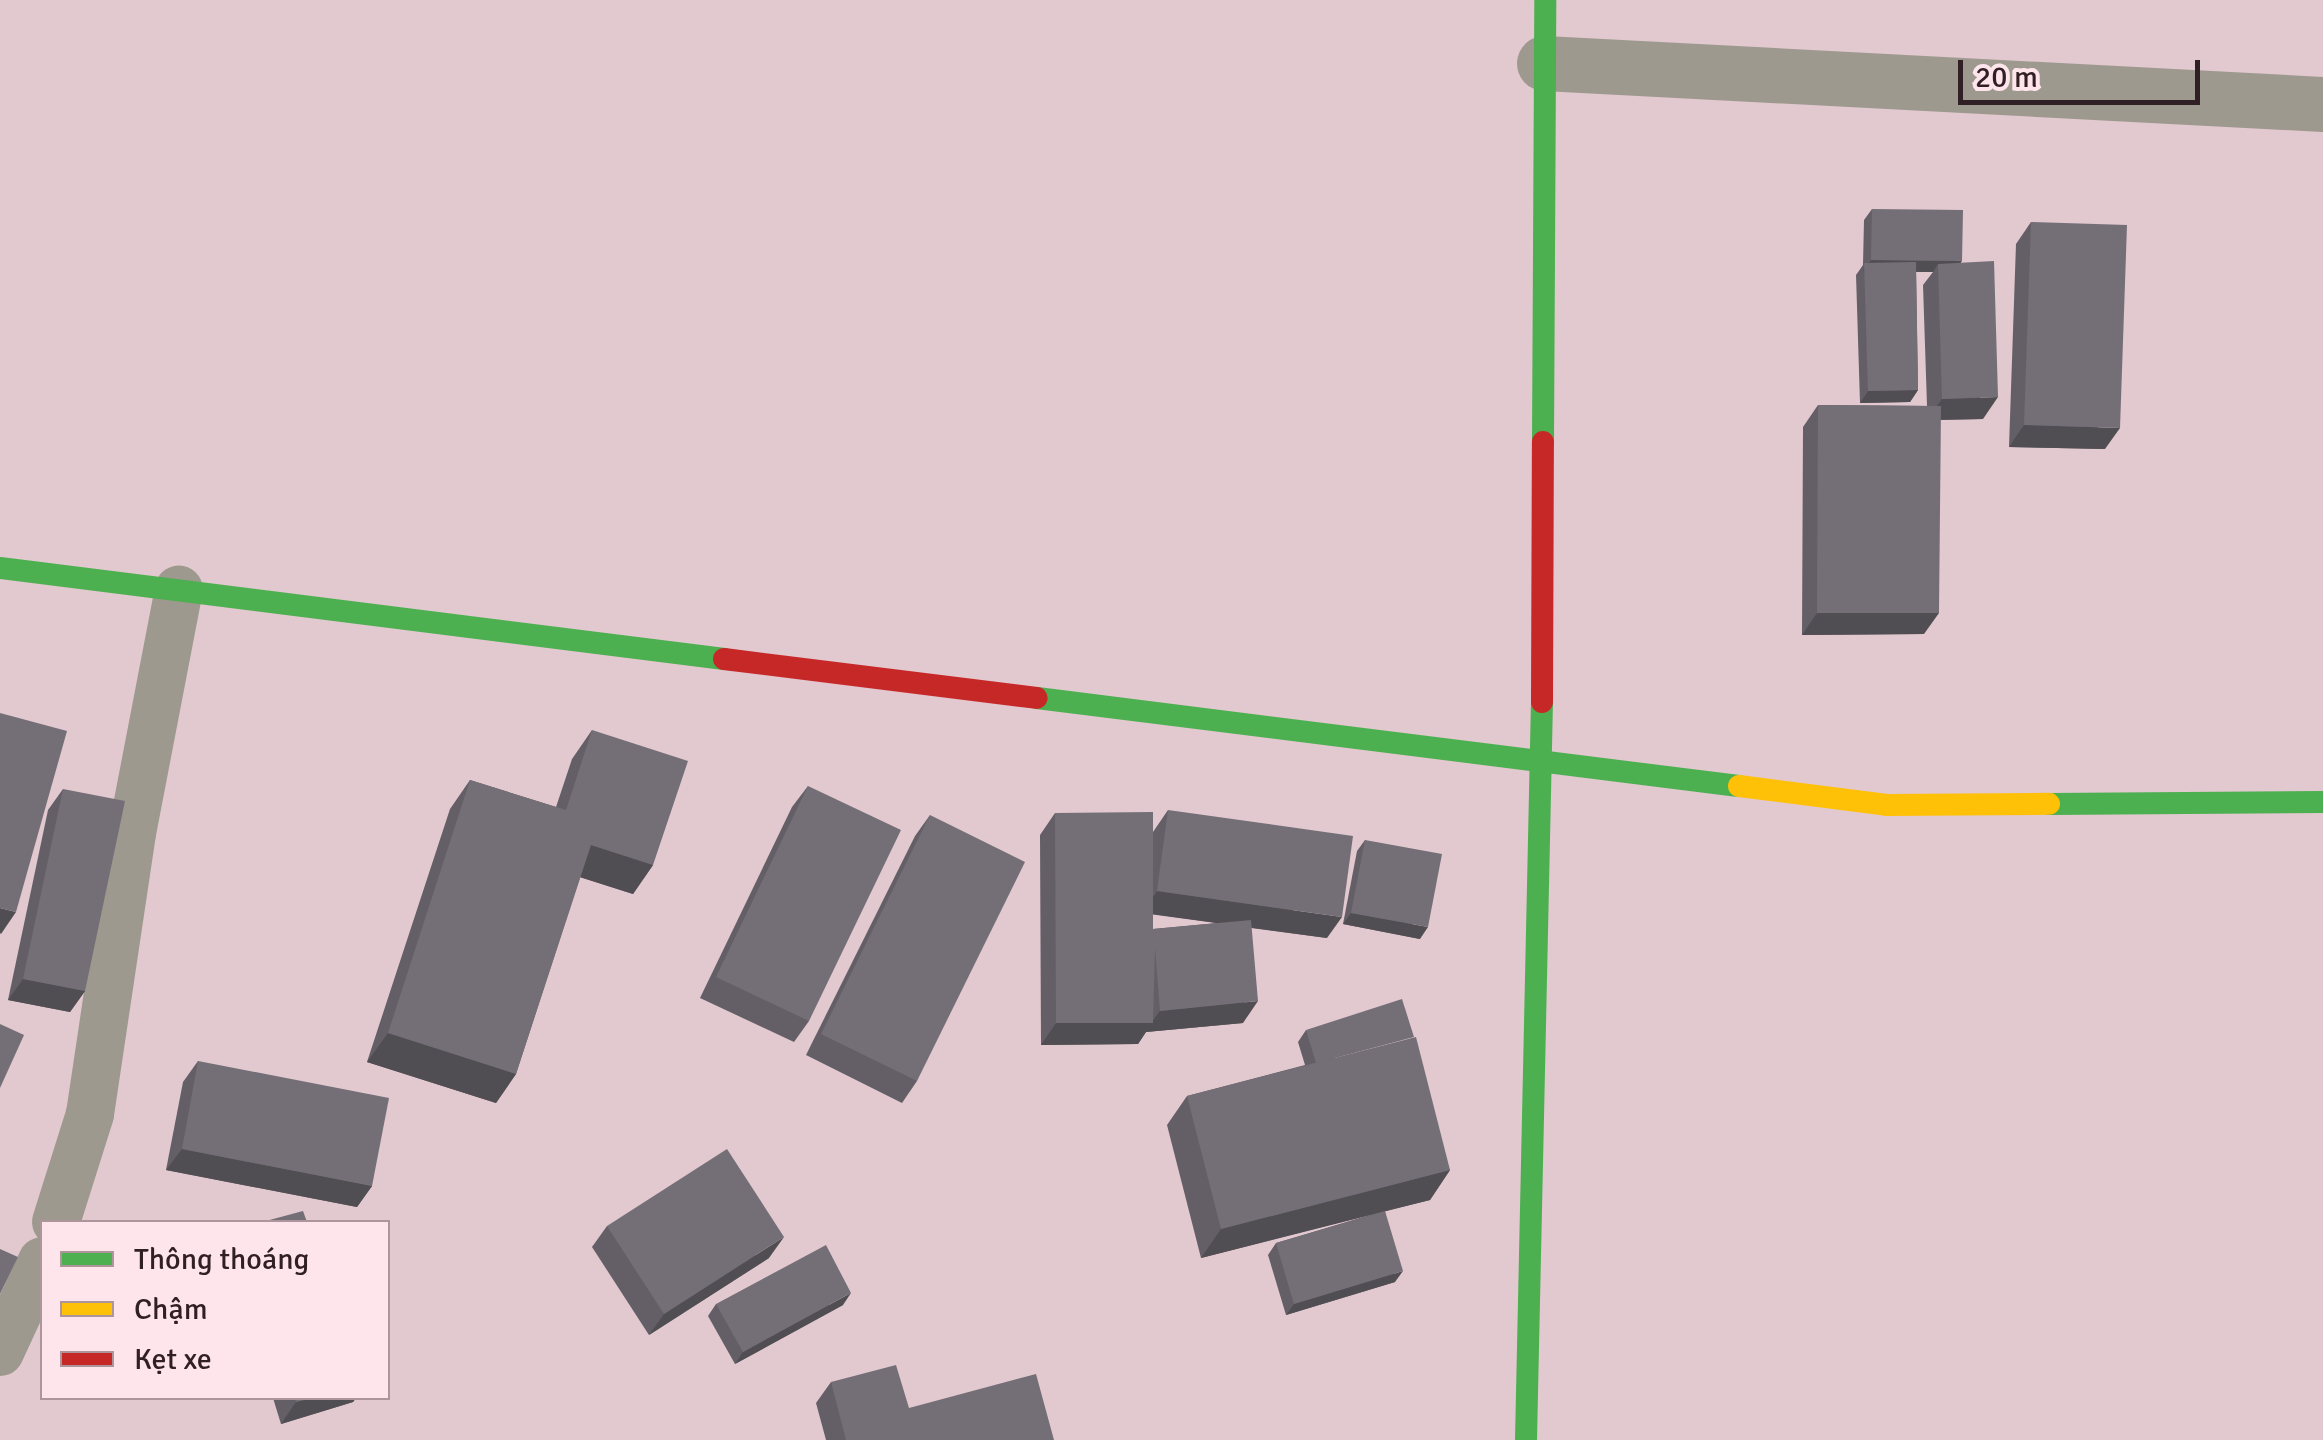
<!DOCTYPE html>
<html>
<head>
<meta charset="utf-8">
<style>
	body { margin:0 }
	#map { position:relative; width:2323px; height:1440px; overflow:hidden; background:#e2c8cf; font-family:Signika,sans-serif }
	div>[style] { position:absolute }
	[style*='--x'] { left:calc(var(--x)*1px); top:calc(var(--y)*1px); width:calc(var(--w)*1px); rotate:calc(var(--a)*1deg) }
	.lane>* { height:48px; margin:-24px; padding:0 24px; transform-origin:24px; border-radius:24px; background:#9d998e }
	.street>* { height:55px; margin:-27.5px; padding:0 27.5px; transform-origin:27.5px; border-radius:27.5px; background:#9d998e }
	.fast>* { height:22px; margin:-11px; padding:0 11px; transform-origin:11px; border-radius:11px; background:#4caf50 }
	.slow>* { height:22px; margin:-11px; padding:0 11px; transform-origin:11px; border-radius:11px; background:#ffc107 }
	.jam>* { height:22px; margin:-11px; padding:0 11px; transform-origin:11px; border-radius:11px; background:#c62828 }
	.wall>* { inset:0; background:#645f66 }
	.shaded-wall>* { inset:0; background:#514e53 }
	.building>* { inset:0; background:#746f77 }
	span { translate:-50% -50%; white-space:nowrap; text-align:center; line-height:1.15; -webkit-text-stroke:10px #fee5ec; paint-order:stroke }
	.legend { position:absolute; left:40px; top:1220px; width:350px; height:180px; box-sizing:border-box; background:#fee5ec; border:2px solid #ac969c; margin:0; padding:12px 18px; list-style:none; font-size:30px; color:#301f24 }
	.legend li { display:flex; align-items:center; gap:20px; height:50px }
	.legend b { width:50px; border:2px solid #ac969c }
	.scale { position:absolute; left:1958px; top:60px; width:242px; height:45px; box-sizing:border-box; border:5px solid #301f24; border-top:0; padding-left:12px; font-size:30px; line-height:35px; white-space:nowrap; color:#301f24; -webkit-text-stroke:8px #fee5ec; paint-order:stroke }
</style>
</head>
<body>
<div id="map">
	<div class="lane">
		<div style="--x:56;--y:1222;--w:113;--a:-72.5"></div>
		<div style="--x:90;--y:1114;--w:284;--a:-81.5"></div>
		<div style="--x:132;--y:833;--w:248;--a:-79.1"></div>
		<div style="--x:0;--y:1352;--w:100;--a:-65.2"></div>
	</div>
	<div class="street">
		<div style="--x:1544;--y:63;--w:780;--a:3.01"></div>
	</div>
	<div class="fast">
		<div style="--x:1543;--y:442;--w:442;--a:-89.7"></div>
		<div style="--x:0;--y:568;--w:730;--a:7.16"></div>
		<div style="--x:1037;--y:698;--w:707;--a:7.15"></div>
		<div style="--x:2049;--y:804;--w:274;--a:-0.4"></div>
		<div style="--x:1526;--y:1440;--w:738;--a:-88.76"></div>
	</div>
	<div class="slow">
		<div style="--x:1739;--y:786;--w:149;--a:7.3"></div>
		<div style="--x:1887;--y:805;--w:162;--a:-0.4"></div>
	</div>
	<div class="jam">
		<div style="--x:724;--y:659;--w:315;--a:7.1"></div>
		<div style="--x:1542;--y:702;--w:260;--a:-89.8"></div>
	</div>
	<div class="wall">
		<div style="clip-path:polygon(1872px 209px,1961px 263px,1983px 419px,1940px 420px,1924px 634px,1802px 635px,1803px 427px,1818px 405px,1927px 406px,1923px 285px,1933px 272px,1916px 272px,1918px 390px,1910px 402px,1860px 403px,1856px 275px,1863px 265px,1864px 220px)"></div>
		<div style="clip-path:polygon(2031px 222px,2105px 449px,2009px 447px,2016px 244px)"></div>
		<div style="clip-path:polygon(592px 730px,653px 865px,633px 894px,580px 877px,516px 1074px,496px 1103px,367px 1062px,450px 809px,470px 780px,556px 807px,572px 759px)"></div>
		<div style="clip-path:polygon(808px 786px,809px 1021px,794px 1042px,700px 998px,792px 807px)"></div>
		<div style="clip-path:polygon(63px 789px,85px 991px,70px 1012px,8px 1000px,48px 810px)"></div>
		<div style="clip-path:polygon(evenodd,1168px 810px,1327px 938px,1251px 928px,1243px 1023px,1146px 1032px,1138px 1044px,1041px 1045px,1040px 835px,1055px 813px,1153px 832px,1168px 810px,1153px 914px,1217px 923px,1153px 929px,1153px 914px)"></div>
		<div style="clip-path:polygon(930px 815px,917px 1081px,902px 1103px,806px 1055px,915px 836px)"></div>
		<div style="clip-path:polygon(1365px 840px,1420px 939px,1343px 924px,1357px 851px)"></div>
		<div style="clip-path:polygon(1306px 1030px,1450px 1170px,1430px 1200px,1385px 1211px,1395px 1282px,1286px 1315px,1268px 1255px,1276px 1243px,1380px 1212px,1201px 1258px,1167px 1125px,1187px 1096px,1305px 1065px,1298px 1042px)"></div>
		<div style="clip-path:polygon(198px 1061px,372px 1186px,357px 1207px,166px 1170px,183px 1082px)"></div>
		<div style="clip-path:polygon(607px 1226px,769px 1258px,649px 1335px,592px 1247px)"></div>
		<div style="clip-path:polygon(716px 1304px,843px 1305px,735px 1364px,708px 1316px)"></div>
		<div style="clip-path:polygon(831px 1382px,909px 1408px,1054px 1440px,826px 1440px,816px 1403px)"></div>
		<div style="clip-path:polygon(273px 1398px,356px 1398px,353px 1402px,281px 1424px)"></div>
	</div>
	<div class="shaded-wall">
		<div style="clip-path:polygon(1871px 260px,1962px 261px,1954px 272px,1938px 264px,1933px 272px,1863px 271px)"></div>
		<div style="clip-path:polygon(1918px 390px,1910px 402px,1860px 403px,1868px 391px)"></div>
		<div style="clip-path:polygon(1998px 397px,1983px 419px,1927px 420px,1942px 399px)"></div>
		<div style="clip-path:polygon(2024px 425px,2120px 428px,2105px 449px,2009px 447px)"></div>
		<div style="clip-path:polygon(1817px 613px,1939px 613px,1924px 634px,1802px 635px)"></div>
		<div style="clip-path:polygon(591px 845px,653px 865px,633px 894px,570px 874px)"></div>
		<div style="clip-path:polygon(1157px 891px,1342px 917px,1327px 938px,1142px 913px)"></div>
		<div style="clip-path:polygon(0 908px,16px 912px,1px 934px,0 933px)"></div>
		<div style="clip-path:polygon(1351px 913px,1428px 927px,1420px 939px,1343px 924px)"></div>
		<div style="clip-path:polygon(23px 979px,85px 991px,70px 1012px,8px 1000px)"></div>
		<div style="clip-path:polygon(1258px 1001px,1243px 1023px,1146px 1032px,1138px 1044px,1041px 1045px,1056px 1023px,1151px 1023px,1160px 1011px)"></div>
		<div style="clip-path:polygon(388px 1033px,516px 1074px,496px 1103px,367px 1062px)"></div>
		<div style="clip-path:polygon(182px 1149px,372px 1186px,357px 1207px,166px 1170px)"></div>
		<div style="clip-path:polygon(1450px 1170px,1430px 1200px,1201px 1258px,1221px 1229px)"></div>
		<div style="clip-path:polygon(784px 1237px,769px 1258px,649px 1335px,664px 1314px)"></div>
		<div style="clip-path:polygon(1403px 1271px,1395px 1282px,1286px 1315px,1294px 1304px)"></div>
		<div style="clip-path:polygon(851px 1293px,843px 1305px,735px 1364px,743px 1352px)"></div>
		<div style="clip-path:polygon(312px 1398px,356px 1398px,353px 1402px,281px 1424px,296px 1402px)"></div>
	</div>
	<div class="building">
		<div style="clip-path:polygon(1872px 209px,1963px 210px,1962px 261px,1871px 260px)"></div>
		<div style="clip-path:polygon(2031px 222px,2127px 225px,2120px 428px,2024px 425px)"></div>
		<div style="clip-path:polygon(1994px 261px,1998px 397px,1942px 399px,1938px 264px)"></div>
		<div style="clip-path:polygon(1916px 262px,1918px 390px,1868px 391px,1864px 263px)"></div>
		<div style="clip-path:polygon(1818px 405px,1941px 406px,1939px 613px,1817px 613px)"></div>
		<div style="clip-path:polygon(0 713px,67px 731px,16px 912px,0 908px)"></div>
		<div style="clip-path:polygon(592px 730px,688px 761px,653px 865px,591px 845px,516px 1074px,388px 1033px,470px 780px,566px 810px)"></div>
		<div style="clip-path:polygon(808px 786px,901px 830px,809px 1021px,716px 977px)"></div>
		<div style="clip-path:polygon(63px 789px,125px 801px,85px 991px,23px 979px)"></div>
		<div style="clip-path:polygon(1168px 810px,1353px 836px,1342px 917px,1157px 891px)"></div>
		<div style="clip-path:polygon(1153px 812px,1153px 929px,1251px 920px,1258px 1001px,1160px 1011px,1155px 948px,1153px 1023px,1056px 1023px,1055px 813px)"></div>
		<div style="clip-path:polygon(930px 815px,1025px 862px,917px 1081px,821px 1034px)"></div>
		<div style="clip-path:polygon(1365px 840px,1442px 854px,1428px 927px,1351px 913px)"></div>
		<div style="clip-path:polygon(1402px 999px,1414px 1037px,1316px 1063px,1306px 1030px)"></div>
		<div style="clip-path:polygon(0 1024px,24px 1035px,0 1088px)"></div>
		<div style="clip-path:polygon(1416px 1037px,1450px 1170px,1221px 1229px,1187px 1096px)"></div>
		<div style="clip-path:polygon(198px 1061px,389px 1098px,372px 1186px,182px 1149px)"></div>
		<div style="clip-path:polygon(727px 1149px,784px 1237px,664px 1314px,607px 1226px)"></div>
		<div style="clip-path:polygon(303px 1211px,307px 1222px,262px 1222px)"></div>
		<div style="clip-path:polygon(1385px 1211px,1403px 1271px,1294px 1304px,1276px 1243px)"></div>
		<div style="clip-path:polygon(826px 1245px,851px 1293px,743px 1352px,716px 1304px)"></div>
		<div style="clip-path:polygon(0 1249px,18px 1257px,0 1294px)"></div>
		<div style="clip-path:polygon(896px 1365px,909px 1408px,1036px 1374px,1054px 1440px,846px 1440px,831px 1382px)"></div>
		<div style="clip-path:polygon(295px 1398px,312px 1398px,296px 1402px)"></div>
	</div>
	<ul class="legend">
	<li><b style="height:12px;background:#4caf50"></b>Thông thoáng</li>
	<li><b style="height:12px;background:#ffc107"></b>Chậm</li>
	<li><b style="height:12px;background:#c62828"></b>Kẹt xe</li>
	</ul>
	<div class="scale">20 m</div>
</div>
</body>
</html>
